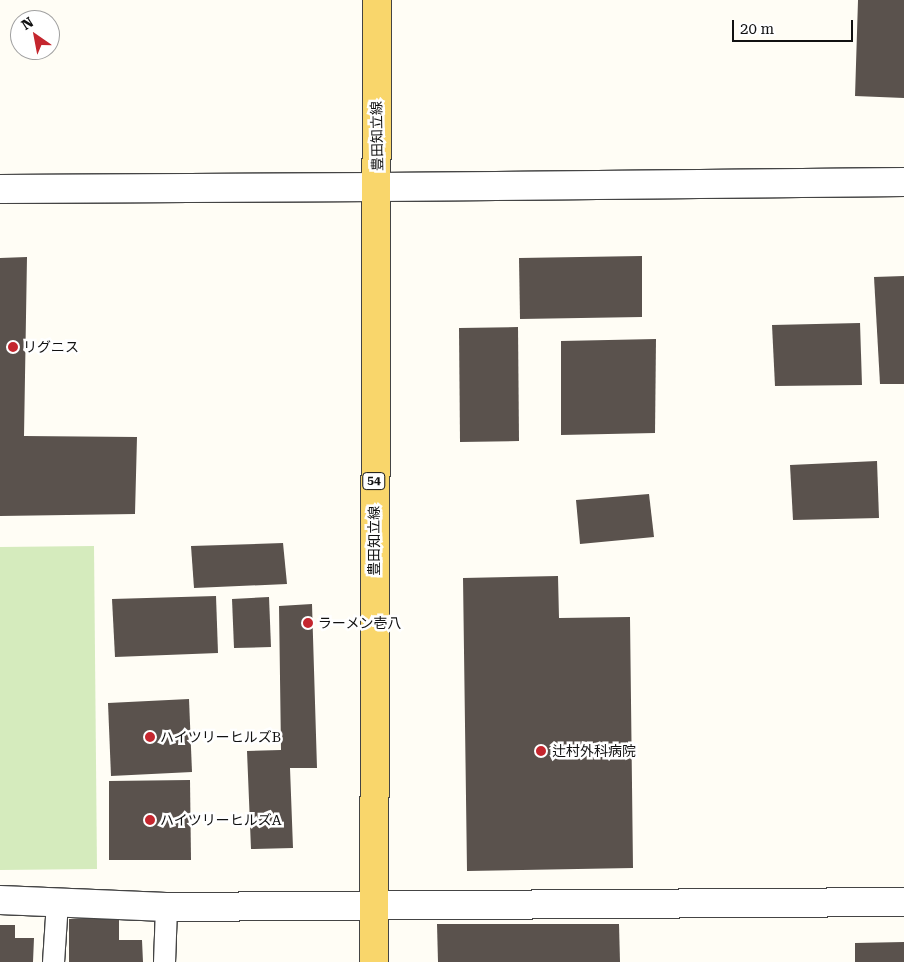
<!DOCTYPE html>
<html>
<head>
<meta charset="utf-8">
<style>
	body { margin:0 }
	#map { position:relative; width:904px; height:962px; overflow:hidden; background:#fffdf5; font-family:"Roboto Serif","Noto Sans JP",serif }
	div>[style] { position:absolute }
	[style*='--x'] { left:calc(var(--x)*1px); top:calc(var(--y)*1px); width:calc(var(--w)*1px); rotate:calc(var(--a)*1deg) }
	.green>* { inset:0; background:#d5ebbd }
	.building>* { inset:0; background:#5a524d }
	.roads { filter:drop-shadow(1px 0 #444) drop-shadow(-1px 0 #444) drop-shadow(0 1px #444) drop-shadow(0 -1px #444) }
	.service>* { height:21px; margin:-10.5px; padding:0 10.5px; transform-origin:10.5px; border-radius:10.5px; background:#fff }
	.minor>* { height:28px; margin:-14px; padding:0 14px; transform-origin:14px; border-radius:14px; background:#fff }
	.tertiary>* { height:28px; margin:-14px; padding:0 14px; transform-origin:14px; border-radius:14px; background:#fff }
	.primary>* { height:28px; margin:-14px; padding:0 14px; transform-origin:14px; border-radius:14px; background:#f9d66b }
	.dots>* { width:14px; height:14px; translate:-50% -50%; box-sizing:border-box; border:2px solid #fff; border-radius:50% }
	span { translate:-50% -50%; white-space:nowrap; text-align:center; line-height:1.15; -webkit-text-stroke:5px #fff; paint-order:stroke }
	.shield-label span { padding:1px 4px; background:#fff; border:1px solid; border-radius:4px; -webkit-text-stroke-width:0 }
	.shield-label { font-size:12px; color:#111; font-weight:700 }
	.street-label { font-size:14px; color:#111 }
	.poi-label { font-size:14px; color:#111 }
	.left { translate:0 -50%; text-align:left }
	.north { position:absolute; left:10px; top:10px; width:50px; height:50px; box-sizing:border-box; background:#fff; border:1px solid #a0a0a0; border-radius:50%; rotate:327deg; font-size:14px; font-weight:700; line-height:20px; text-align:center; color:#111 }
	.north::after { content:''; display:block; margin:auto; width:18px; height:22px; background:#c4262e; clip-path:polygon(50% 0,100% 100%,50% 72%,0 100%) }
	.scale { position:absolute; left:732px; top:20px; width:121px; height:22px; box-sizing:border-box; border:2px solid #111; border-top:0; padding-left:6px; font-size:15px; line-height:18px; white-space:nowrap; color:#111; -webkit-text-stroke:4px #fff; paint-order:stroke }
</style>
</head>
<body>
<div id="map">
	<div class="green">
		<div style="clip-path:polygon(94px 546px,97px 869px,0 870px,0 547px)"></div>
	</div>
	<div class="building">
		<div style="clip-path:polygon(858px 0,904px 0,904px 98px,855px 96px)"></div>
		<div style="clip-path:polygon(642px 256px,642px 317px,520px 319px,519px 258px)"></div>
		<div style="clip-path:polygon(27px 257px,24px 436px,137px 437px,135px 514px,0 516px,0 258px)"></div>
		<div style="clip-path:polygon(904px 276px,904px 384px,880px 384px,874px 277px)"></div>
		<div style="clip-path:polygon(860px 323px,862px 385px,775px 386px,772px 325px)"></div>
		<div style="clip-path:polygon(518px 327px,519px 441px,460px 442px,459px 328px)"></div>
		<div style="clip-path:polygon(656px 339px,655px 433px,561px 435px,561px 341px)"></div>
		<div style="clip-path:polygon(877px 461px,879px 518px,793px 520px,790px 465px)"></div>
		<div style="clip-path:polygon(649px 494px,654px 537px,580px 544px,576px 500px)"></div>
		<div style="clip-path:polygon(283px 543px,287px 584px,194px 588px,191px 546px)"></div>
		<div style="clip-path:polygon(558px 576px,559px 618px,630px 617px,633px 868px,467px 871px,463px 578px)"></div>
		<div style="clip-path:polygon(216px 596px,218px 653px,115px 657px,112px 599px)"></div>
		<div style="clip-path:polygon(269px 597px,271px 647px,234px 648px,232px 599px)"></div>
		<div style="clip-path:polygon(312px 604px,317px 768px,290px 768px,293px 848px,251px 849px,247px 751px,281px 750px,279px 606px)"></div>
		<div style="clip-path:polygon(189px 699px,192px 772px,111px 776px,108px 703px)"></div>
		<div style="clip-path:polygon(190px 780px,191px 860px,109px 860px,109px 781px)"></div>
		<div style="clip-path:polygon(119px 918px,119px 940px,142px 940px,143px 962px,69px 962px,69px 919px)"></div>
		<div style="clip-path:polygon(437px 924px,619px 924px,620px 962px,438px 962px)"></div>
		<div style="clip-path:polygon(0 925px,15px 925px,15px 938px,34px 938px,33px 962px,0 962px)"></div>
		<div style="clip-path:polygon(904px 942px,904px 962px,855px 962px,855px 943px)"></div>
	</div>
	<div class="roads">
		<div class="service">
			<div style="--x:53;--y:962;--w:61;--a:-86.2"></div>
			<div style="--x:164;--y:962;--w:55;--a:-87.9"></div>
		</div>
		<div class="minor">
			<div style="--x:0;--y:189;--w:378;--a:-0.3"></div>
			<div style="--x:0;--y:900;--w:166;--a:2.4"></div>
			<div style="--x:166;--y:907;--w:738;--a:-0.39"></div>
		</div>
		<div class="tertiary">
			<div style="--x:378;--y:187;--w:526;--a:-0.54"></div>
		</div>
		<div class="primary">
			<div style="--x:374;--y:962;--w:962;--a:-89.82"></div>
		</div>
	</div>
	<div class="dots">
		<div style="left:13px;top:347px;background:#c4262e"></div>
		<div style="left:308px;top:623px;background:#c4262e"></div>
		<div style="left:150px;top:737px;background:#c4262e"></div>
		<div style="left:541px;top:751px;background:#c4262e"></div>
		<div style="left:150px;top:820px;background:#c4262e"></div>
	</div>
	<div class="shield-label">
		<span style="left:374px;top:481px">54</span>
	</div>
	<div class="street-label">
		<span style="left:377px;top:136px;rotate:-91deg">豊田知立線</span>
		<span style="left:374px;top:541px;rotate:-90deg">豊田知立線</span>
	</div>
	<div class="poi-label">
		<span class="left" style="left:23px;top:347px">リグニス</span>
		<span class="left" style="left:318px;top:623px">ラーメン壱八</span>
		<span class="left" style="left:160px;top:737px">ハイツリーヒルズB</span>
		<span class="left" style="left:552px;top:751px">辻村外科病院</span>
		<span class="left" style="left:160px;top:820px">ハイツリーヒルズA</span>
	</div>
	<div class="north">N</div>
	<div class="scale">20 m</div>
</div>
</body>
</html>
